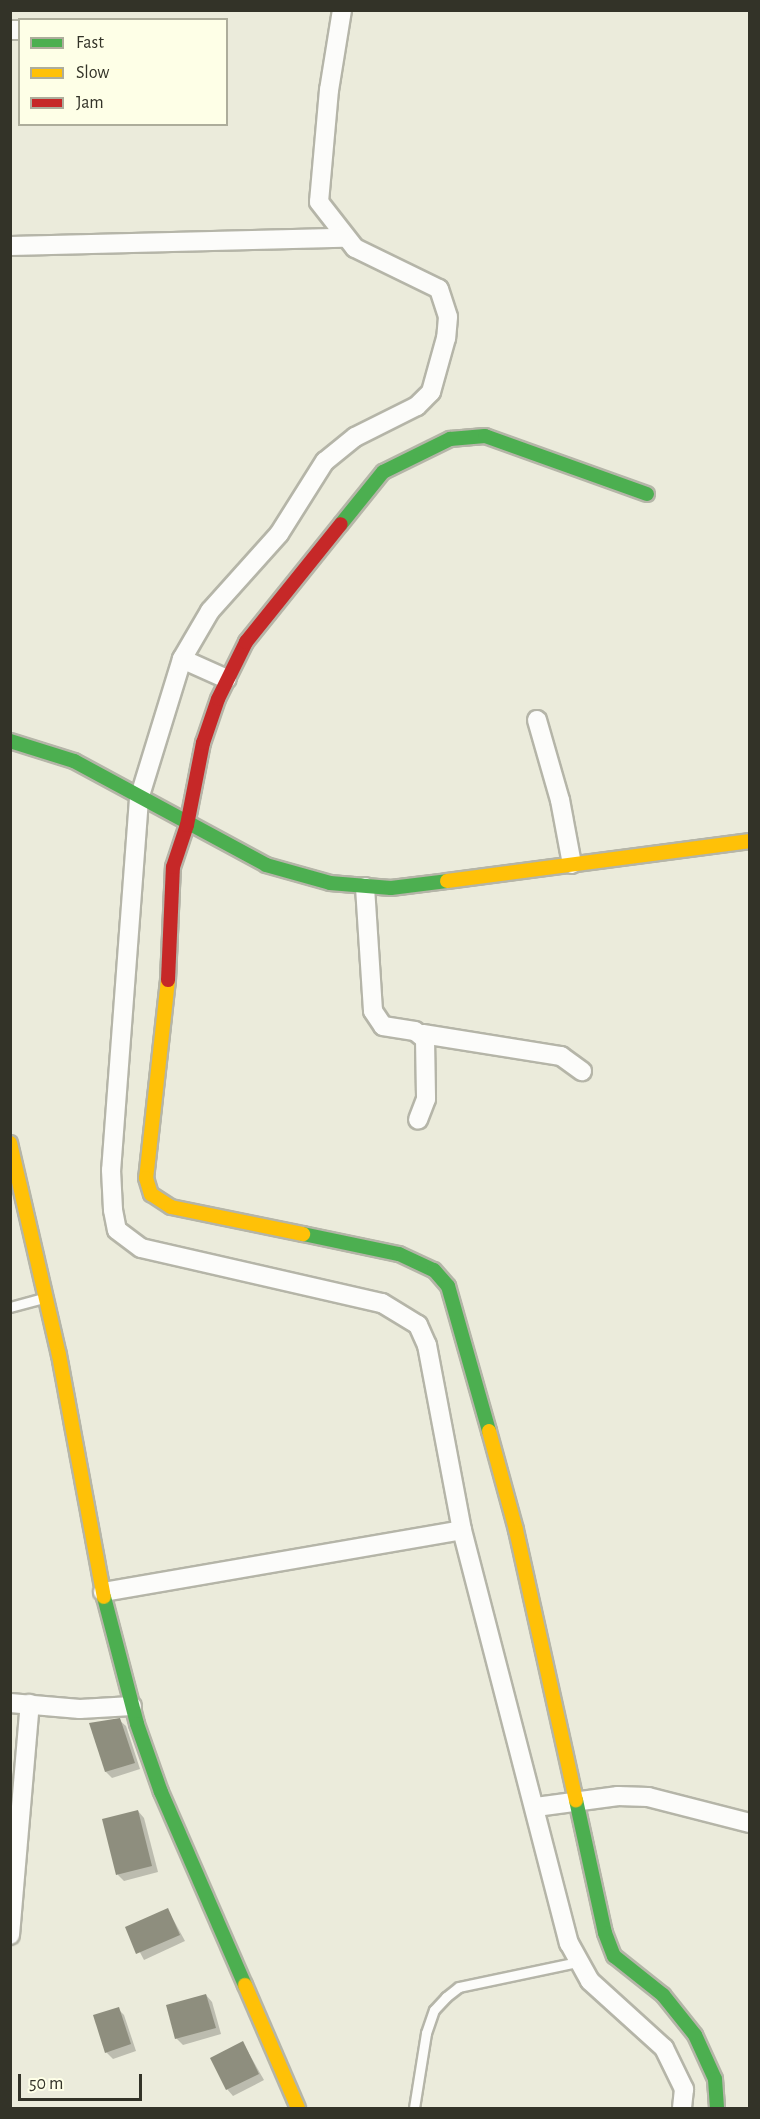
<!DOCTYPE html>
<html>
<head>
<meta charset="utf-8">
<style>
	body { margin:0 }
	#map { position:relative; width:760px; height:2119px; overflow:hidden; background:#ebebdb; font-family:"Alegreya Sans",sans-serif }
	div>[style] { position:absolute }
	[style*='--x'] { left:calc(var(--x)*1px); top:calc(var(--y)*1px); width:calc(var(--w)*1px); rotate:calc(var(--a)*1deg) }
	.shadow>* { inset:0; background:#0003 }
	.building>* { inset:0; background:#8e8e7e }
	.roads { filter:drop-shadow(2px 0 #b5b5a8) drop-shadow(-2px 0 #b5b5a8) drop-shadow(0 2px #b5b5a8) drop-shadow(0 -2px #b5b5a8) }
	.lane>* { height:9px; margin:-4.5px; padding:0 4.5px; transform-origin:4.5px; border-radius:4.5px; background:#fcfcfa }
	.street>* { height:18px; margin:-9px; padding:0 9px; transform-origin:9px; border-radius:9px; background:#fcfcfa }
	.fast>* { height:14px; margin:-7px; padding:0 7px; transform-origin:7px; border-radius:7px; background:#4caf50 }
	.slow>* { height:14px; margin:-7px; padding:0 7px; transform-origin:7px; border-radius:7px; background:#ffc107 }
	.jam>* { height:14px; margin:-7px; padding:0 7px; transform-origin:7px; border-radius:7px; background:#c62828 }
	span { translate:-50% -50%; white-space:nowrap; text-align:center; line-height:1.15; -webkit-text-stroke:6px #feffe7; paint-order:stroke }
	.frame { position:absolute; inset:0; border:12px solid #333328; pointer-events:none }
	.legend { position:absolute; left:18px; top:18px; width:210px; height:108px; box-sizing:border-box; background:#feffe7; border:2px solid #adad9b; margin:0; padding:8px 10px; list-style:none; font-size:18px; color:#333328 }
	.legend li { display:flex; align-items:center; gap:12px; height:30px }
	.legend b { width:30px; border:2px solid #adad9b }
	.scale { position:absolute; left:18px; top:2074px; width:124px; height:27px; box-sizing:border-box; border:3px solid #333328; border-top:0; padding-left:8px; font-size:18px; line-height:21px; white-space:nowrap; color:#333328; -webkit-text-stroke:4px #feffe7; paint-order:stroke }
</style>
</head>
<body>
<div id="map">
	<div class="shadow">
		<div style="clip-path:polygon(119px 1720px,126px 1726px,140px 1769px,112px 1778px,106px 1772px)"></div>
		<div style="clip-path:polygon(138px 1811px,144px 1818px,158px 1872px,124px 1881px,118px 1875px)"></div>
		<div style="clip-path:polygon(168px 1910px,185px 1941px,144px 1960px,127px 1928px)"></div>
		<div style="clip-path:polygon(206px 1995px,212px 2002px,221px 2034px,183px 2045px,176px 2038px)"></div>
		<div style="clip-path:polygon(118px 2009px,124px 2015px,136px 2051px,113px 2059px,106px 2052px)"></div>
		<div style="clip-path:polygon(243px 2043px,264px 2080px,233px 2096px,227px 2089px)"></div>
	</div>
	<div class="building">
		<div style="clip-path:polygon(120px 1718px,135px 1763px,105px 1772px,89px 1723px)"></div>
		<div style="clip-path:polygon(138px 1810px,152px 1866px,116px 1875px,102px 1819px)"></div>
		<div style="clip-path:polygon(168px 1908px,180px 1935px,136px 1954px,125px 1927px)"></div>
		<div style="clip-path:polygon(206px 1994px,216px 2028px,175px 2039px,166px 2005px)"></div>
		<div style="clip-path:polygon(119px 2007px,131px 2044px,105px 2053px,93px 2015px)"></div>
		<div style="clip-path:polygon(243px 2041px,259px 2074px,226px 2090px,210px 2058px)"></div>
	</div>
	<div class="roads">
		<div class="lane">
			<div style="--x:10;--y:1307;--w:35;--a:-15"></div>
			<div style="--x:414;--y:2108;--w:76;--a:-80.9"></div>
			<div style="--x:426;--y:2033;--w:24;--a:-71"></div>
			<div style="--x:434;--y:2010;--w:18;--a:-47"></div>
			<div style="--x:446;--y:1997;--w:16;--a:-38"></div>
			<div style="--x:459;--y:1987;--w:122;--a:-11.9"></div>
		</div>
		<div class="street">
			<div style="--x:342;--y:10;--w:81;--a:99.2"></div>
			<div style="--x:329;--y:90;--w:112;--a:95.1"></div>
			<div style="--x:319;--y:202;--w:58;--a:52"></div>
			<div style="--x:355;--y:248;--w:93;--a:26"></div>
			<div style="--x:439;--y:289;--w:29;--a:72"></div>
			<div style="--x:448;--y:317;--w:21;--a:95"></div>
			<div style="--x:446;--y:338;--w:56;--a:105.5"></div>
			<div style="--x:431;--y:392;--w:20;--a:135"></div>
			<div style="--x:417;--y:406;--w:69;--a:153.4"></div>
			<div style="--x:355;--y:437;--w:38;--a:141"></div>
			<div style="--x:325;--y:461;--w:86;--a:122.2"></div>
			<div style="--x:279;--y:534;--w:103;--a:131.9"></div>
			<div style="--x:210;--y:611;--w:56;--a:120.3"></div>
			<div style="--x:182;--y:659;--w:146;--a:107.1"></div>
			<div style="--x:139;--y:799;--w:372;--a:94.3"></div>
			<div style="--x:111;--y:1170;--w:40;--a:87.1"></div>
			<div style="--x:113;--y:1210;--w:20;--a:79"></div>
			<div style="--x:117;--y:1230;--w:30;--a:37"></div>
			<div style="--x:141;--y:1248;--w:247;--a:12.9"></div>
			<div style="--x:382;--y:1303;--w:42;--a:31.4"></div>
			<div style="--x:418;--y:1325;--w:22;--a:66"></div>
			<div style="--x:427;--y:1345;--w:188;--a:79.3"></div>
			<div style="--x:10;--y:30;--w:10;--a:0"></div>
			<div style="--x:10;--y:246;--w:334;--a:-1.4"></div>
			<div style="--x:182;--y:659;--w:49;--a:24"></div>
			<div style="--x:537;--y:720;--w:83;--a:74"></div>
			<div style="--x:560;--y:800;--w:65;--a:79.4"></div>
			<div style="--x:365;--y:887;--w:124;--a:86.3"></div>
			<div style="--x:373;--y:1011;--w:18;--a:56"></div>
			<div style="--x:383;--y:1026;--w:32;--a:9"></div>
			<div style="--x:415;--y:1031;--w:13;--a:39"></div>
			<div style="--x:425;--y:1039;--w:60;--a:89"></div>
			<div style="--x:426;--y:1099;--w:22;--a:111"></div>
			<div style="--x:423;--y:1034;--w:140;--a:9.1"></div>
			<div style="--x:561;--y:1056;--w:26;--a:36"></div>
			<div style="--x:103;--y:1592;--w:364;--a:-9.8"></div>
			<div style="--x:462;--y:1530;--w:427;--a:75.5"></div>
			<div style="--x:569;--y:1943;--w:43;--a:61.1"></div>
			<div style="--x:590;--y:1981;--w:100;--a:42.2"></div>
			<div style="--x:664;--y:2048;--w:46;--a:64"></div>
			<div style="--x:684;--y:2089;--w:19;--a:96"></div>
			<div style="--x:10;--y:1703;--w:70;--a:4.9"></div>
			<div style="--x:80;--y:1709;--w:52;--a:-3.3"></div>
			<div style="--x:536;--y:1807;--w:83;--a:-7.6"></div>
			<div style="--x:618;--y:1796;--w:30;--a:2"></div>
			<div style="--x:648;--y:1797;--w:105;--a:14.3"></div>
			<div style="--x:10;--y:1935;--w:232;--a:-85.1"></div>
		</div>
		<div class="fast">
			<div style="--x:341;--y:524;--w:67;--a:-51.1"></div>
			<div style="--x:383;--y:472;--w:75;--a:-26.2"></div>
			<div style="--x:450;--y:439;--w:35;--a:-5"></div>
			<div style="--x:485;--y:436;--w:172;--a:19.7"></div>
			<div style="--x:10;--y:741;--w:67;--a:17.4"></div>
			<div style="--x:74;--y:761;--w:218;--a:28.4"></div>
			<div style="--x:266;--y:865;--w:66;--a:15.7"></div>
			<div style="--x:330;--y:883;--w:61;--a:4.7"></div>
			<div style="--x:391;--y:888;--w:56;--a:-7.1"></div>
			<div style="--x:303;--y:1234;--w:98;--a:11.8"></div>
			<div style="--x:399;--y:1254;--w:38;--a:25"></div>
			<div style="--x:434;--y:1270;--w:21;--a:49"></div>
			<div style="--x:448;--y:1286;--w:151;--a:74.2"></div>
			<div style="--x:104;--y:1597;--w:131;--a:75.4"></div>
			<div style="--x:137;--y:1724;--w:72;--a:70.6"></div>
			<div style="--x:161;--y:1792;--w:210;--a:66.5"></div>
			<div style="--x:576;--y:1800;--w:136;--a:77.7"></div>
			<div style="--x:605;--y:1933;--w:25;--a:69"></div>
			<div style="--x:614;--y:1956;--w:63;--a:38.5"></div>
			<div style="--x:663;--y:1995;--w:51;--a:51.3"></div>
			<div style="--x:695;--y:2035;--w:48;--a:65.6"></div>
			<div style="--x:715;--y:2079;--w:29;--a:86"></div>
		</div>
		<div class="slow">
			<div style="--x:447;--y:881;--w:306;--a:-7.5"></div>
			<div style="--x:168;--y:980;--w:199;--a:96.3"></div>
			<div style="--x:146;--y:1178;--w:17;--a:73"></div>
			<div style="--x:151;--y:1194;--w:24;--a:33"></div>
			<div style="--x:171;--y:1207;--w:135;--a:11.6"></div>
			<div style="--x:10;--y:1143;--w:218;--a:77"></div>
			<div style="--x:59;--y:1355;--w:246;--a:79.5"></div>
			<div style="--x:489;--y:1431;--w:103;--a:74.7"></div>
			<div style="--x:516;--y:1530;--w:277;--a:77.5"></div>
			<div style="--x:245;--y:1985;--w:134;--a:66.7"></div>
		</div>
		<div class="jam">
			<div style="--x:168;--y:980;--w:113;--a:-87.5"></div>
			<div style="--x:173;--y:867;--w:44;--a:-71.6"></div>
			<div style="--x:187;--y:825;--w:84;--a:-79"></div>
			<div style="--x:203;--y:743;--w:46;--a:-71.2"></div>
			<div style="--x:218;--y:699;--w:64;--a:-63.8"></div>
			<div style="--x:246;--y:642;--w:151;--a:-51.2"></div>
		</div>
	</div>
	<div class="frame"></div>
	<ul class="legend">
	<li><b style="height:8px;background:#4caf50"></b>Fast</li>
	<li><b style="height:8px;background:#ffc107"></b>Slow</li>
	<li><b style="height:8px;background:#c62828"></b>Jam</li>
	</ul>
	<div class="scale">50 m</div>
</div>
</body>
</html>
